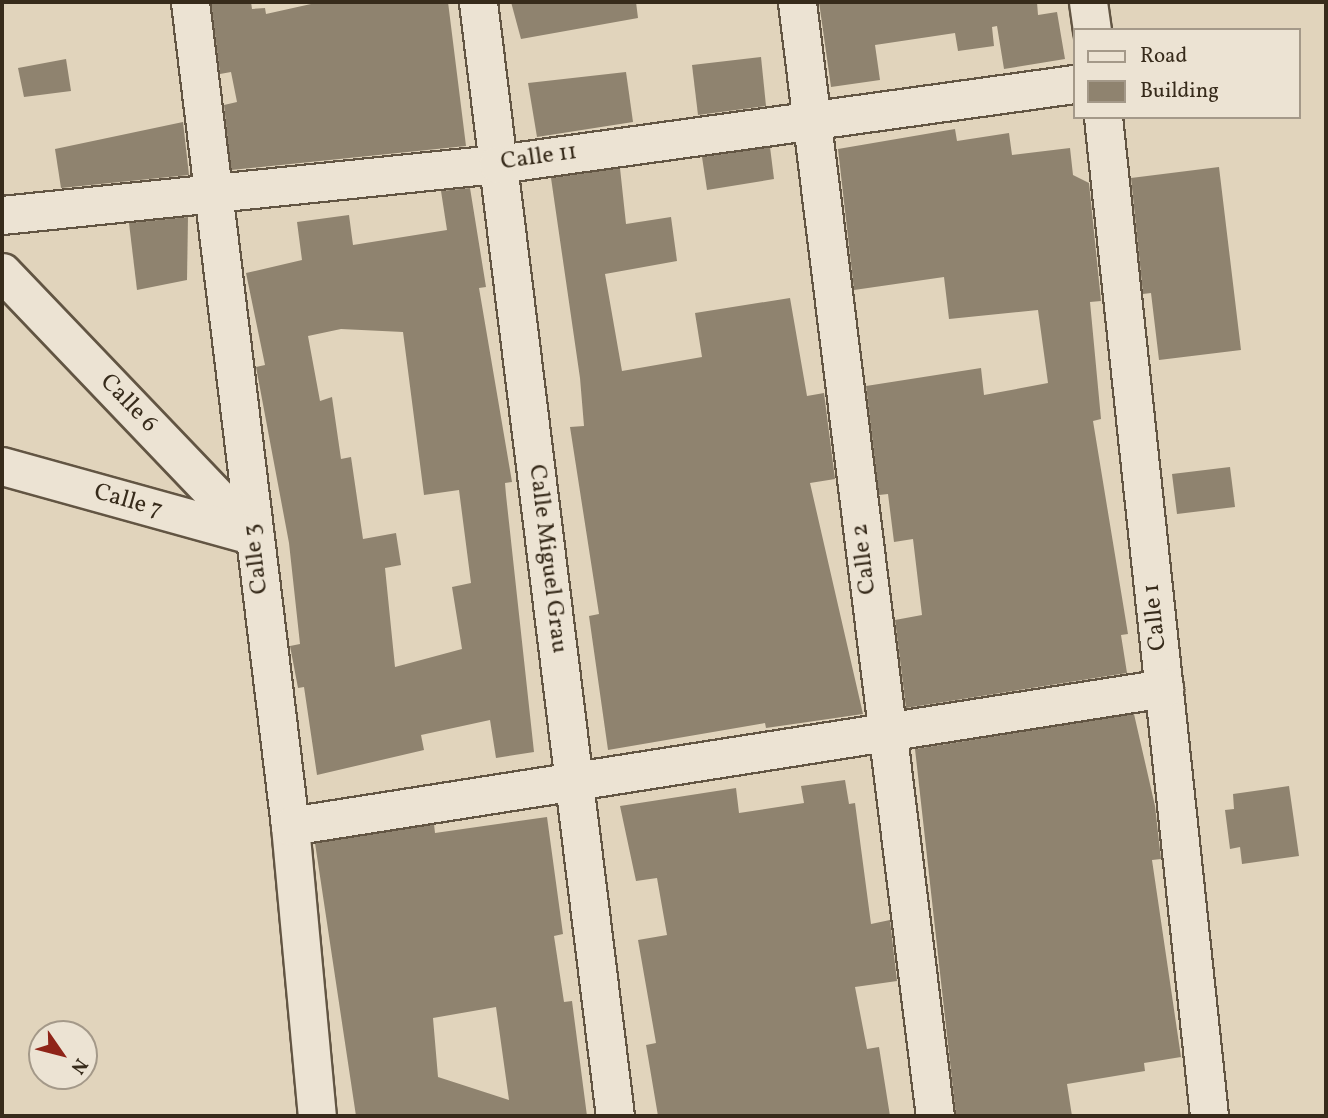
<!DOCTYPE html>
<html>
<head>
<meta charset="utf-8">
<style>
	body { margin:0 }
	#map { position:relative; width:1328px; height:1118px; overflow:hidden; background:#e1d4bc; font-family:Vollkorn,serif }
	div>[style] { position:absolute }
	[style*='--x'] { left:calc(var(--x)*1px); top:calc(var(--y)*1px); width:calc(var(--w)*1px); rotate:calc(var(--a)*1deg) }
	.building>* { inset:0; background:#8f836f }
	.roads { filter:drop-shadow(2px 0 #625543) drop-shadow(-2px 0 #625543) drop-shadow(0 2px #625543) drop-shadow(0 -2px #625543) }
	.street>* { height:37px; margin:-18.5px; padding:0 18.5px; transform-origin:18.5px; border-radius:18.5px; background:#ece3d3 }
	span { translate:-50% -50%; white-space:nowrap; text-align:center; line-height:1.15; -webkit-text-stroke:6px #ece3d3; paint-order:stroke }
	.street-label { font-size:24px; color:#372b1b }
	.frame { position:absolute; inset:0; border:4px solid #372b1b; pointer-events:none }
	.legend { position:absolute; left:1073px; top:28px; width:228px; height:91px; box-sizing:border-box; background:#ece3d3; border:2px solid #a49989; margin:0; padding:9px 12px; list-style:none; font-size:21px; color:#372b1b }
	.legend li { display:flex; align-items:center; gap:14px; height:35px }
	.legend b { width:35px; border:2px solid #a49989 }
	.north { position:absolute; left:28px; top:1020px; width:70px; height:70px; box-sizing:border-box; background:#ece3d3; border:2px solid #a49989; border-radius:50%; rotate:125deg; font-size:19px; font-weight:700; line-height:28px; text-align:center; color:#372b1b }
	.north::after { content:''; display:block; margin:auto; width:24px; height:32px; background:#8f2418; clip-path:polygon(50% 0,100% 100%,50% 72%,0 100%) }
</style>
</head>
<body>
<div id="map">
	<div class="building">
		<div style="clip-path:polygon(211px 2px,251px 2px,252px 9px,265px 8px,266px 14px,320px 2px,448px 2px,466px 146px,231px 170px,224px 105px,237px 102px,231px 72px,220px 74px)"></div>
		<div style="clip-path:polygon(511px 2px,636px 2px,638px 18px,521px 39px)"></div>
		<div style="clip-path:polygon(819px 2px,1037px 2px,1038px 15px,1057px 12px,1065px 59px,1004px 69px,997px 26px,992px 27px,994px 46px,958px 51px,955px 33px,875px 45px,880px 80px,831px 87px)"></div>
		<div style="clip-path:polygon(761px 57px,766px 106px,698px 115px,692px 65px)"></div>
		<div style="clip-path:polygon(66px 59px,71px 91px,24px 97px,18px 68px)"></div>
		<div style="clip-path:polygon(626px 72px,633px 122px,537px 137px,528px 83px)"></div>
		<div style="clip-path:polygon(183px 122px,189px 175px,61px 188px,55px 149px)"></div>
		<div style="clip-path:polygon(955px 129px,957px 141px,1009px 133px,1012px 155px,1070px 148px,1073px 175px,1089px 183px,1101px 301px,1090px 302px,1101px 419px,1093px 421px,1128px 634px,1121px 635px,1127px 673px,906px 708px,895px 620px,922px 615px,913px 539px,894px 542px,888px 494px,879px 495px,866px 386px,981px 368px,984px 395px,1048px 383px,1038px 310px,949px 319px,944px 277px,854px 290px,838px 149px)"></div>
		<div style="clip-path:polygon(770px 147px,774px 179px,707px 190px,702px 157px)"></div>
		<div style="clip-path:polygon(1219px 167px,1241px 350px,1159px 360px,1151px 293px,1143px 294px,1131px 178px)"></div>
		<div style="clip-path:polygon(620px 168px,626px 224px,671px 217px,677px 261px,605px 274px,622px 371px,702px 357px,695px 313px,790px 298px,807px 396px,824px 393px,835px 479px,810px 483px,863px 714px,766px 728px,765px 723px,608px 750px,589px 616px,599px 614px,570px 427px,584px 426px,580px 378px,551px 178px)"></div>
		<div style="clip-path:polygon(evenodd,470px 188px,486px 287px,479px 288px,512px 482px,505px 483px,506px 495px,534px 752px,496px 758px,490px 720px,421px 735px,424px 750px,317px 775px,304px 687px,298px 688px,290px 646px,300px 644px,289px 543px,256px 367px,265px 365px,246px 273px,302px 260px,297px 222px,349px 215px,353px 245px,447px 230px,441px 191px,470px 188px,341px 329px,403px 332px,424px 495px,459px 490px,471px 583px,452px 587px,462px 649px,395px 667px,385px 568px,401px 565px,396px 533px,363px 539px,351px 457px,341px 459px,332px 397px,320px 401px,308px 336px,341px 329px)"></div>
		<div style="clip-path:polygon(188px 217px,187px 280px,137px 290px,129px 223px)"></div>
		<div style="clip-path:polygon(1230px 467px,1235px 507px,1177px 514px,1172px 474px)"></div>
		<div style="clip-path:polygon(1134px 714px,1155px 806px,1161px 859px,1152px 860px,1181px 1057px,1144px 1063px,1145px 1071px,1067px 1084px,1072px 1116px,956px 1116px,915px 749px)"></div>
		<div style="clip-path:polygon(845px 780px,849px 804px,855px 803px,871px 924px,890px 920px,897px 981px,855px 987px,867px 1049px,879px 1047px,890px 1116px,658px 1116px,646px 1045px,656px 1043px,638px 940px,667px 935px,657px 878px,636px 881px,620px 806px,736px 788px,739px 813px,804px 803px,801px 786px)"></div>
		<div style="clip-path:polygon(1289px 786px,1299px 856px,1242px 864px,1240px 847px,1230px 849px,1225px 810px,1234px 809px,1233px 794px)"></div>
		<div style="clip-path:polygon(evenodd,547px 817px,563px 934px,554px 936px,564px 1002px,572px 1001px,587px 1116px,356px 1116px,315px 843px,434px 824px,435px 833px,547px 817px,496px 1007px,509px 1100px,438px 1077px,433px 1018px,496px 1007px)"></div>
	</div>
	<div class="roads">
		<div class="street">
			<div style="--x:190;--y:2;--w:830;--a:83.08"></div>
			<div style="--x:290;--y:826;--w:291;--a:84.7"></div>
			<div style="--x:478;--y:2;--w:1122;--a:82.99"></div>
			<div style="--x:797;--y:2;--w:1123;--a:82.94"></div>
			<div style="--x:1088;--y:2;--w:28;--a:82"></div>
			<div style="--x:1103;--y:117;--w:1005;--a:83.94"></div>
			<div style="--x:2;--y:215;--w:499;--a:-5.9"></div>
			<div style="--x:498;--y:164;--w:582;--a:-7.91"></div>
			<div style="--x:2;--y:272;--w:366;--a:46.3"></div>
			<div style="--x:2;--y:466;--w:262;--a:15.5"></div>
			<div style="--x:290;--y:826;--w:885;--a:-8.97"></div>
		</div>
	</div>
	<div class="street-label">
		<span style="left:539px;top:158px;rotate:-8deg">Calle 11</span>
		<span style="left:128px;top:404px;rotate:46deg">Calle 6</span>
		<span style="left:128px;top:502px;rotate:16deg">Calle 7</span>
		<span style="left:257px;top:559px;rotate:-97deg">Calle 3</span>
		<span style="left:547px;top:559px;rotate:83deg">Calle Miguel Grau</span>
		<span style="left:865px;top:559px;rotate:-97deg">Calle 2</span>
		<span style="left:1156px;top:617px;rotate:-96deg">Calle 1</span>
	</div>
	<div class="frame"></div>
	<ul class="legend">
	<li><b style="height:9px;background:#ece3d3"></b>Road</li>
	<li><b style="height:19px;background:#8f836f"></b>Building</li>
	</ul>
	<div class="north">N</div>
</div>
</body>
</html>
